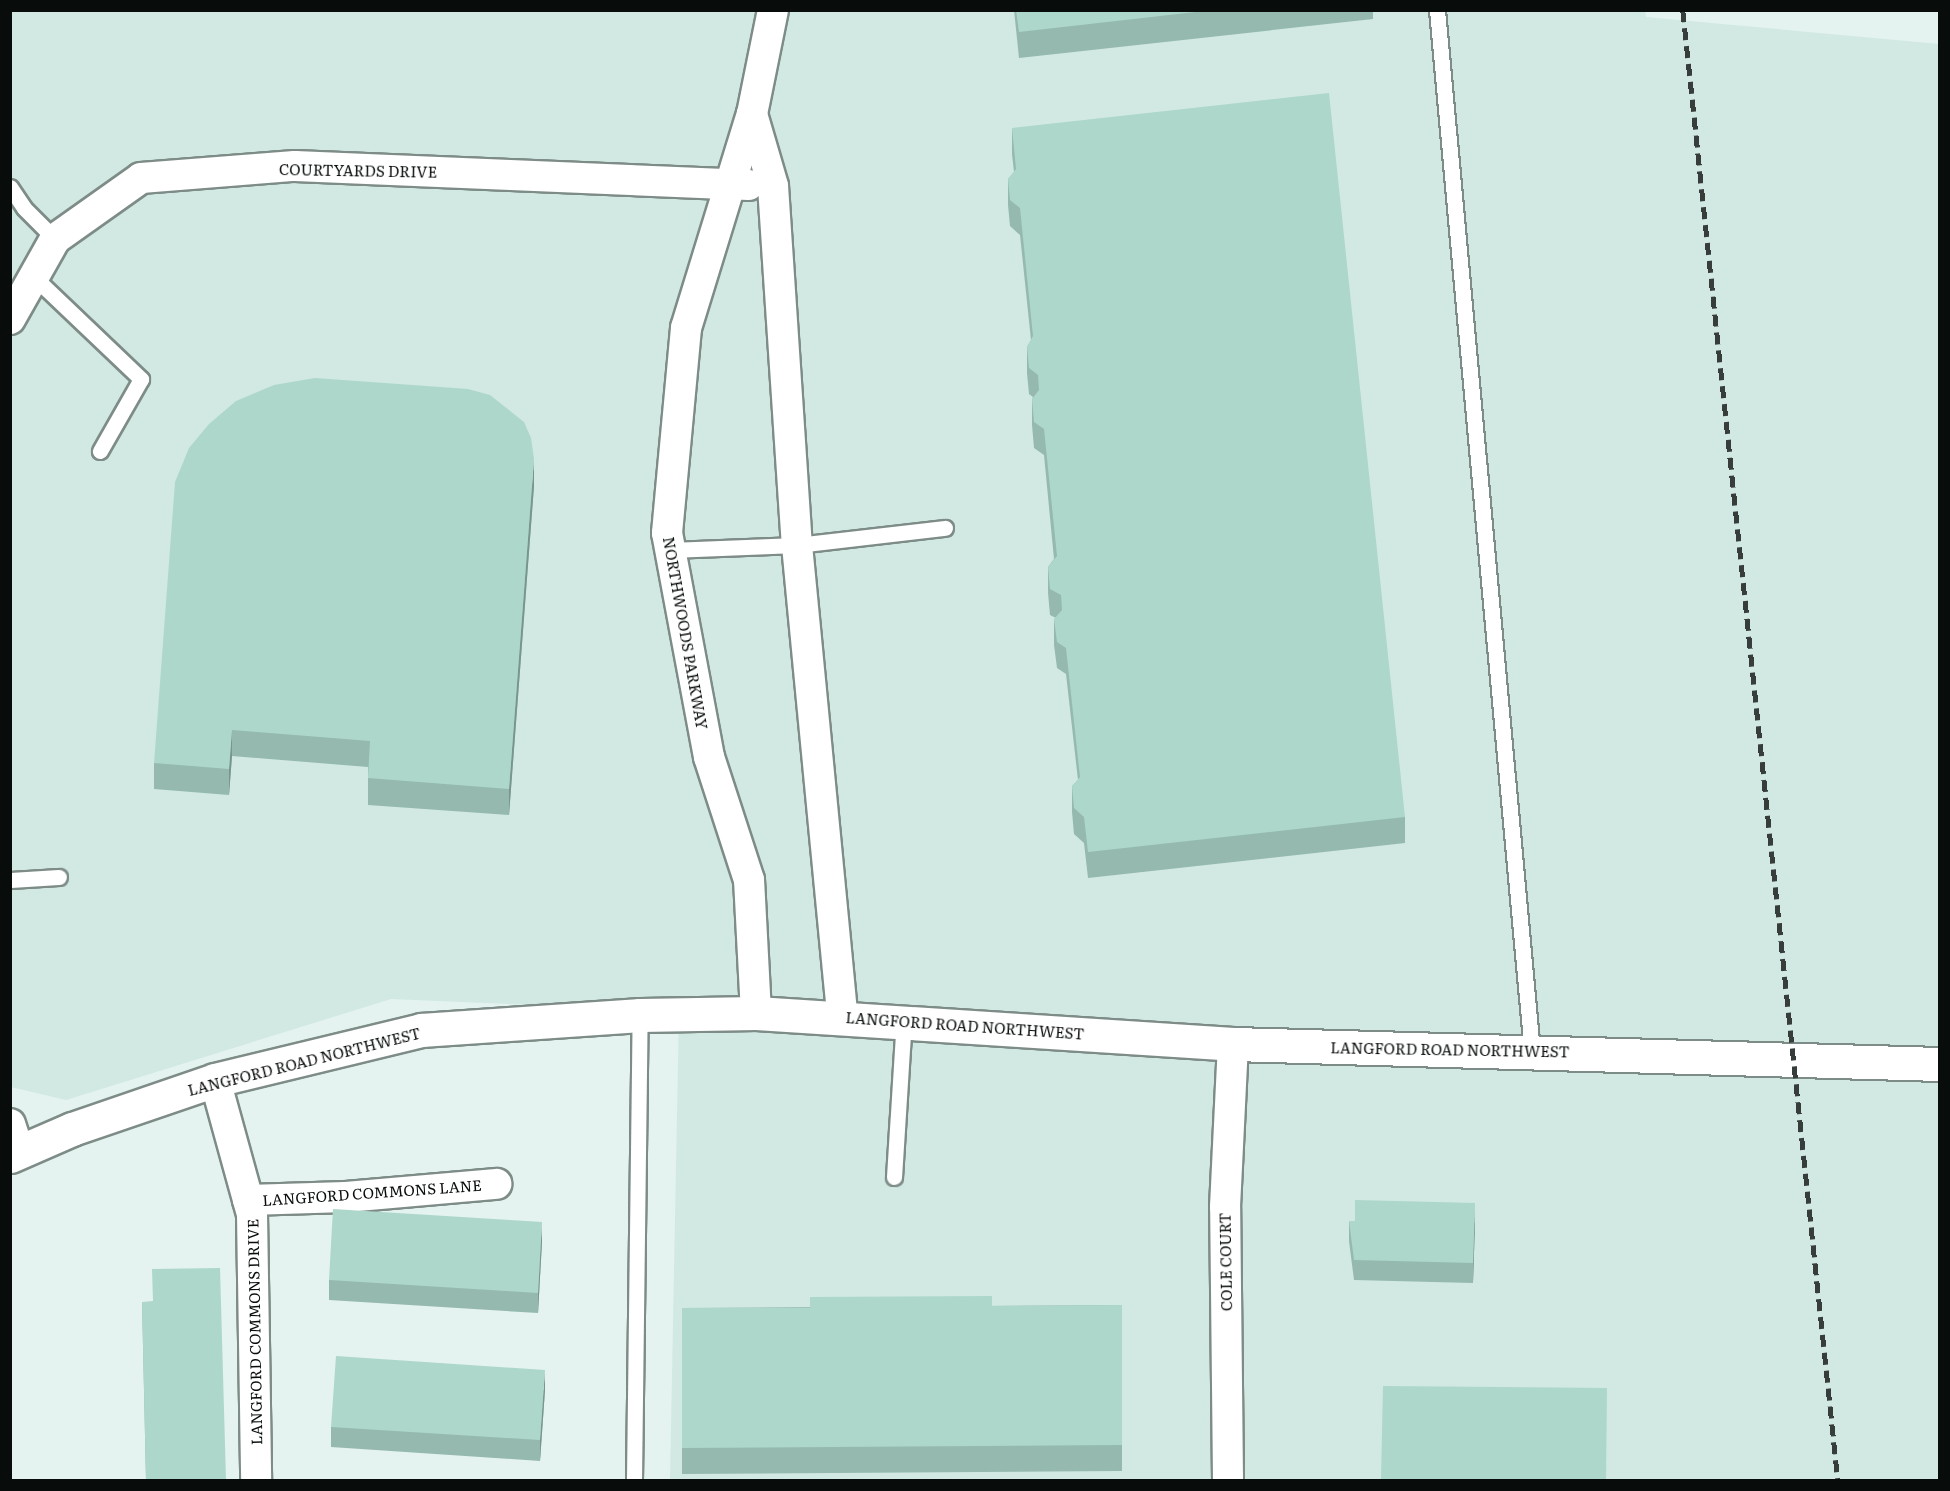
<!DOCTYPE html>
<html>
<head>
<meta charset="utf-8">
<style>
	body { margin:0 }
	#map { position:relative; width:1950px; height:1491px; overflow:hidden; background:#e4f3ef; font-family:Literata,serif }
	div>[style] { position:absolute }
	[style*='--x'] { left:calc(var(--x)*1px); top:calc(var(--y)*1px); width:calc(var(--w)*1px); rotate:calc(var(--a)*1deg) }
	.built>* { inset:0; background:#d1e9e2 }
	.roads { filter:drop-shadow(2px 0 #7e8c87) drop-shadow(-2px 0 #7e8c87) drop-shadow(0 2px #7e8c87) drop-shadow(0 -2px #7e8c87) }
	.lane>* { height:15px; margin:-7.5px; padding:0 7.5px; transform-origin:7.5px; border-radius:7.5px; background:#fff }
	.street>* { height:30px; margin:-15px; padding:0 15px; transform-origin:15px; border-radius:15px; background:#fff }
	.secondary>* { height:33px; margin:-16.5px; padding:0 16.5px; transform-origin:16.5px; border-radius:16.5px; background:#fff }
	.rail>* { height:4.5px; margin-top:-2.25px; transform-origin:0; background:repeating-linear-gradient(90deg,#363d3b 0 12px,transparent 0 18px) }
	.wall>* { inset:0; background:#95b9af }
	.shaded-wall>* { inset:0; background:#79968e }
	.building>* { inset:0; background:#add7cb }
	span { translate:-50% -50%; white-space:nowrap; text-align:center; line-height:1.15; -webkit-text-stroke:5px #fff; paint-order:stroke }
	.street-label { font-size:15px; color:#080d0b }
	.frame { position:absolute; inset:0; border:12px solid #080d0b; pointer-events:none }
</style>
</head>
<body>
<div id="map">
	<div class="built">
		<div style="clip-path:polygon(1645px 10px,1646px 17px,1939px 44px,1939px 1480px,670px 1480px,679px 1011px,391px 999px,66px 1100px,11px 1087px,11px 11px)"></div>
	</div>
	<div class="roads">
		<div class="lane">
			<div style="--x:1437;--y:10;--w:1045;--a:84.79"></div>
			<div style="--x:10;--y:187;--w:25;--a:56"></div>
			<div style="--x:24;--y:208;--w:44;--a:45"></div>
			<div style="--x:34;--y:277;--w:148;--a:43.6"></div>
			<div style="--x:141;--y:379;--w:83;--a:119.7"></div>
			<div style="--x:670;--y:550;--w:127;--a:-2.3"></div>
			<div style="--x:797;--y:545;--w:149;--a:-6.6"></div>
			<div style="--x:10;--y:880;--w:49;--a:-3.5"></div>
			<div style="--x:894;--y:1177;--w:158;--a:-86.4"></div>
			<div style="--x:634;--y:1480;--w:465;--a:-89.3"></div>
		</div>
		<div class="street">
			<div style="--x:752;--y:114;--w:75;--a:73.7"></div>
			<div style="--x:773;--y:186;--w:360;--a:86.2"></div>
			<div style="--x:797;--y:545;--w:473;--a:84.5"></div>
			<div style="--x:10;--y:319;--w:92;--a:-60.6"></div>
			<div style="--x:55;--y:239;--w:105;--a:-35.3"></div>
			<div style="--x:141;--y:178;--w:154;--a:-4.5"></div>
			<div style="--x:295;--y:166;--w:454;--a:2.4"></div>
			<div style="--x:756;--y:1013;--w:133;--a:-93"></div>
			<div style="--x:749;--y:880;--w:129;--a:-108"></div>
			<div style="--x:709;--y:757;--w:228;--a:-100.6"></div>
			<div style="--x:667;--y:533;--w:206;--a:-84.7"></div>
			<div style="--x:686;--y:328;--w:224;--a:-72.9"></div>
			<div style="--x:752;--y:114;--w:106;--a:-78.6"></div>
			<div style="--x:215;--y:1080;--w:139;--a:74.6"></div>
			<div style="--x:252;--y:1214;--w:266;--a:89.1"></div>
			<div style="--x:10;--y:1124;--w:29;--a:72"></div>
			<div style="--x:248;--y:1200;--w:98;--a:-1.8"></div>
			<div style="--x:346;--y:1197;--w:151;--a:-5"></div>
			<div style="--x:1228;--y:1480;--w:273;--a:-90.6"></div>
			<div style="--x:1225;--y:1207;--w:163;--a:-87.2"></div>
		</div>
		<div class="secondary">
			<div style="--x:10;--y:1156;--w:68;--a:-23.5"></div>
			<div style="--x:72;--y:1129;--w:151;--a:-18.9"></div>
			<div style="--x:215;--y:1080;--w:212;--a:-13.6"></div>
			<div style="--x:421;--y:1030;--w:220;--a:-3.9"></div>
			<div style="--x:640;--y:1015;--w:116;--a:-1"></div>
			<div style="--x:756;--y:1013;--w:478;--a:3.7"></div>
			<div style="--x:1233;--y:1044;--w:707;--a:1.62"></div>
		</div>
	</div>
	<div class="rail">
		<div style="--x:1683;--y:10;--w:1478;--a:83.98"></div>
	</div>
	<div class="wall">
		<div style="clip-path:polygon(1014px 10px,1373px 10px,1373px 19px,1019px 58px)"></div>
		<div style="clip-path:polygon(1012px 128px,1405px 817px,1405px 843px,1088px 878px,1084px 843px,1074px 834px,1072px 812px,1072px 786px,1078px 780px,1066px 674px,1057px 668px,1054px 645px,1054px 619px,1056px 618px,1050px 615px,1048px 593px,1048px 567px,1054px 559px,1044px 455px,1034px 448px,1032px 425px,1032px 399px,1033px 397px,1029px 394px,1027px 373px,1027px 347px,1031px 340px,1020px 235px,1010px 226px,1008px 205px,1008px 179px,1014px 172px,1012px 154px)"></div>
		<div style="clip-path:polygon(534px 486px,509px 815px,368px 805px,368px 767px,232px 756px,229px 795px,154px 789px,154px 763px)"></div>
		<div style="clip-path:polygon(1349px 1221px,1475px 1223px,1473px 1283px,1354px 1280px,1349px 1241px)"></div>
		<div style="clip-path:polygon(542px 1242px,538px 1313px,329px 1300px,329px 1280px)"></div>
		<div style="clip-path:polygon(142px 1302px,226px 1480px,146px 1480px)"></div>
		<div style="clip-path:polygon(1122px 1305px,1122px 1471px,682px 1474px,682px 1308px)"></div>
		<div style="clip-path:polygon(545px 1390px,540px 1461px,331px 1447px,331px 1427px)"></div>
	</div>
	<div class="shaded-wall">
		<div style="clip-path:polygon(534px 459px,534px 486px,509px 815px,509px 789px)"></div>
		<div style="clip-path:polygon(232px 730px,232px 756px,229px 795px,229px 769px)"></div>
		<div style="clip-path:polygon(1475px 1203px,1475px 1223px,1473px 1283px,1473px 1263px)"></div>
		<div style="clip-path:polygon(542px 1222px,542px 1242px,538px 1313px,538px 1293px)"></div>
		<div style="clip-path:polygon(545px 1370px,545px 1390px,540px 1461px,540px 1440px)"></div>
	</div>
	<div class="building">
		<div style="clip-path:polygon(1016px 10px,1213px 10px,1019px 32px)"></div>
		<div style="clip-path:polygon(1329px 93px,1405px 817px,1088px 852px,1084px 817px,1074px 808px,1072px 786px,1080px 777px,1066px 648px,1057px 642px,1054px 619px,1062px 610px,1061px 595px,1050px 589px,1048px 567px,1057px 556px,1044px 429px,1034px 422px,1032px 399px,1039px 390px,1038px 375px,1029px 368px,1027px 347px,1033px 336px,1020px 208px,1010px 200px,1008px 179px,1016px 169px,1012px 128px)"></div>
		<div style="clip-path:polygon(315px 378px,468px 389px,490px 395px,524px 422px,531px 438px,534px 459px,509px 789px,368px 778px,370px 741px,232px 730px,229px 769px,154px 763px,175px 482px,189px 448px,209px 424px,236px 401px,274px 385px)"></div>
		<div style="clip-path:polygon(1355px 1200px,1475px 1203px,1473px 1263px,1354px 1260px,1349px 1221px,1355px 1221px)"></div>
		<div style="clip-path:polygon(333px 1209px,542px 1222px,538px 1293px,329px 1280px)"></div>
		<div style="clip-path:polygon(220px 1268px,226px 1480px,146px 1480px,142px 1302px,153px 1301px,152px 1269px)"></div>
		<div style="clip-path:polygon(992px 1296px,992px 1306px,1122px 1305px,1122px 1445px,682px 1448px,682px 1308px,810px 1308px,810px 1297px)"></div>
		<div style="clip-path:polygon(336px 1356px,545px 1370px,540px 1440px,331px 1427px)"></div>
		<div style="clip-path:polygon(1383px 1386px,1607px 1388px,1606px 1480px,1381px 1480px)"></div>
	</div>
	<div class="street-label">
		<span style="left:358px;top:170px;rotate:1deg">COURTYARDS DRIVE</span>
		<span style="left:686px;top:633px;rotate:80deg">NORTHWOODS PARKWAY</span>
		<span style="left:965px;top:1025px;rotate:4deg">LANGFORD ROAD NORTHWEST</span>
		<span style="left:1450px;top:1049px;rotate:1deg">LANGFORD ROAD NORTHWEST</span>
		<span style="left:304px;top:1061px;rotate:-14deg">LANGFORD ROAD NORTHWEST</span>
		<span style="left:372px;top:1192px;rotate:-4deg">LANGFORD COMMONS LANE</span>
		<span style="left:1225px;top:1262px;rotate:-91deg">COLE COURT</span>
		<span style="left:254px;top:1332px;rotate:-91deg">LANGFORD COMMONS DRIVE</span>
	</div>
	<div class="frame"></div>
</div>
</body>
</html>
